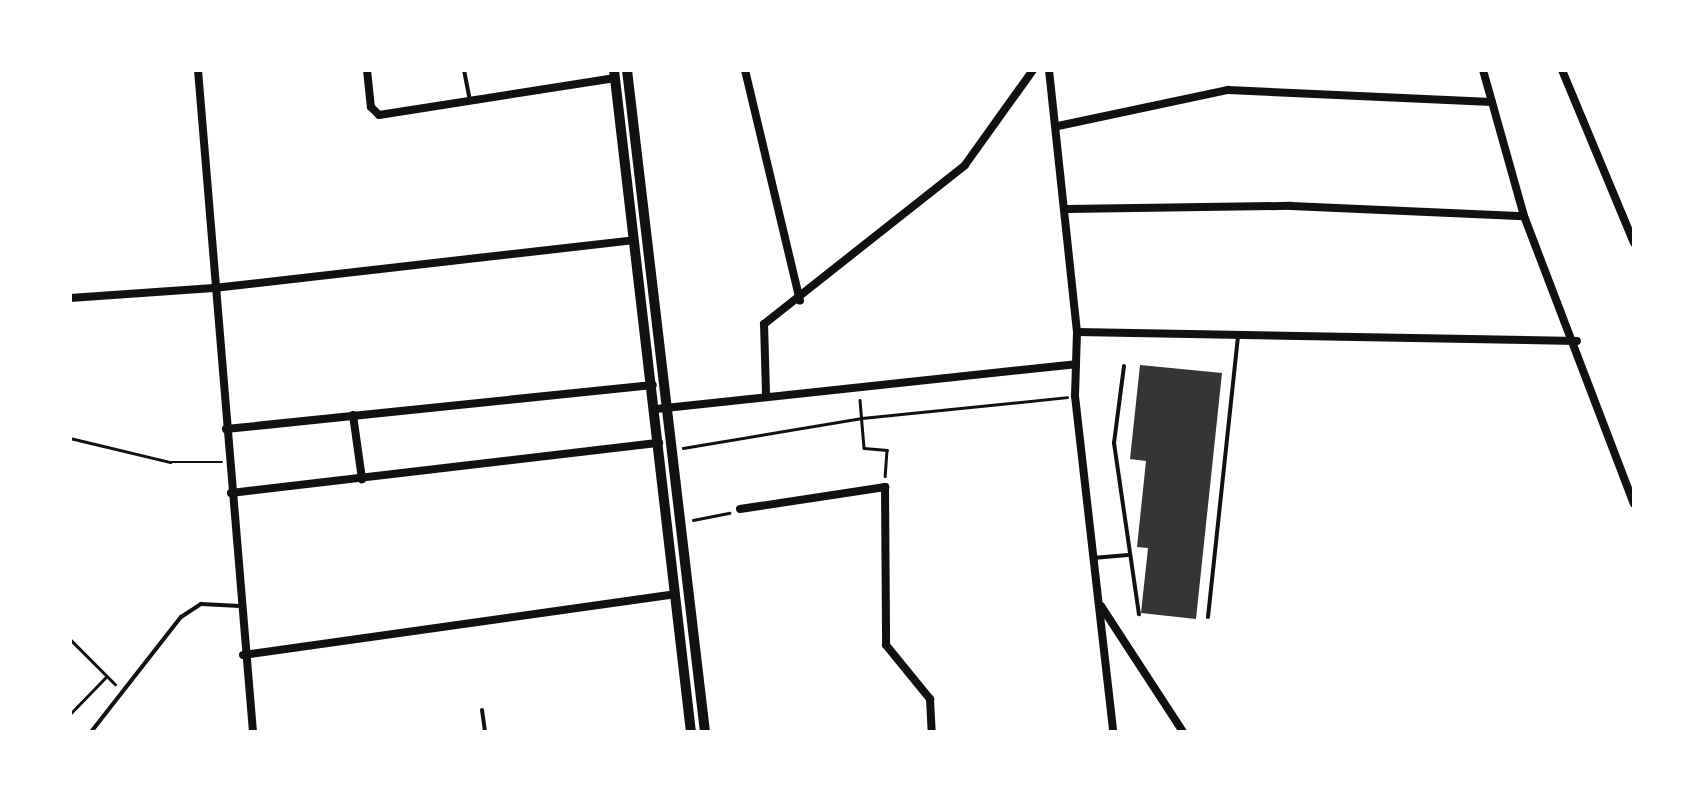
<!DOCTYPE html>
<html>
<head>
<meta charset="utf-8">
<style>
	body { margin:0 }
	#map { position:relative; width:1704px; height:802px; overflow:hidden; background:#fff; font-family:"Noto Sans",sans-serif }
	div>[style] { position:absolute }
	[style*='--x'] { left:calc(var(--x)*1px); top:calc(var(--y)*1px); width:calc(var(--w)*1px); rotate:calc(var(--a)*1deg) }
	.building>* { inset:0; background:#353535 }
	.path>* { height:2.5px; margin:-1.25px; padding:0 1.25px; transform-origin:1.25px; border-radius:1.25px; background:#111 }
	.service>* { height:4px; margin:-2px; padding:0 2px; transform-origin:2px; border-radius:2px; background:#111 }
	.minor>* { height:8px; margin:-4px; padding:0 4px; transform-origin:4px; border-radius:4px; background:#111 }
	.secondary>* { height:10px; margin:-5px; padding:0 5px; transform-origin:5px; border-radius:5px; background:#111 }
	span { translate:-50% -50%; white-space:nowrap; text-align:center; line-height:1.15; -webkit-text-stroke:9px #fff; paint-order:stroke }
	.frame { position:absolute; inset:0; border:72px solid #fff; pointer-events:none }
</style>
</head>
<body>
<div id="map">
	<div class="building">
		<div style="clip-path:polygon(1140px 365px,1222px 373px,1196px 619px,1141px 613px,1148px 548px,1137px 547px,1146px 461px,1130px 459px)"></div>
	</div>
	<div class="path">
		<div style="--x:860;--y:400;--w:48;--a:85.2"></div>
		<div style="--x:864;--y:448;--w:23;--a:5"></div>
		<div style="--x:887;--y:450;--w:26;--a:94"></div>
		<div style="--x:70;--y:438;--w:103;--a:13.5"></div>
		<div style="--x:170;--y:462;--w:52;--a:0"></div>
		<div style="--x:683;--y:448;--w:181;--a:-9.5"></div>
		<div style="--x:862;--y:418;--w:206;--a:-5.8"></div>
		<div style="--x:693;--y:520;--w:37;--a:-11"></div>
		<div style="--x:70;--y:639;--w:64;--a:45"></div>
		<div style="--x:70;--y:714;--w:52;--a:-45.8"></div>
	</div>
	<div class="service">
		<div style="--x:464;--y:70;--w:31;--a:79"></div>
		<div style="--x:1124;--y:366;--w:78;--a:97.4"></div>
		<div style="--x:1114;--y:443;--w:173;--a:81.7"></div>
		<div style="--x:1093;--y:558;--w:35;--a:-5"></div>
		<div style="--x:1208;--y:617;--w:284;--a:-83.9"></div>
		<div style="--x:482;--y:710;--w:22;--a:82"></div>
		<div style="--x:91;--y:732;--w:146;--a:-52"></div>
		<div style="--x:181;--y:617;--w:24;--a:-33"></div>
		<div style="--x:201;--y:604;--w:39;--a:3"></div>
	</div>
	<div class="minor">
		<div style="--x:198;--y:70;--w:664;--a:85.25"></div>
		<div style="--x:367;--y:70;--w:37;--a:84"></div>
		<div style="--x:371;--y:107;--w:11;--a:45"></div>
		<div style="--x:379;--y:115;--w:239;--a:-8.9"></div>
		<div style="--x:745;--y:70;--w:237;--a:76.6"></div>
		<div style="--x:1049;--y:70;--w:263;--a:83.9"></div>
		<div style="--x:1077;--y:332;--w:64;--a:91.8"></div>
		<div style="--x:1075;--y:396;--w:338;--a:83.5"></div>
		<div style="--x:1483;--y:70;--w:152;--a:74.3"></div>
		<div style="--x:1524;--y:216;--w:308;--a:69.1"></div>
		<div style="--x:1562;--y:70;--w:187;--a:67.4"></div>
		<div style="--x:1058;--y:126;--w:174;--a:-12"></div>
		<div style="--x:1228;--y:90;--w:264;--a:2.6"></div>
		<div style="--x:1066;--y:209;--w:225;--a:-0.8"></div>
		<div style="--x:1291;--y:206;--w:233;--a:2.5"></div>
		<div style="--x:70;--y:298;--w:144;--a:-4"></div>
		<div style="--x:214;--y:288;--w:423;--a:-6.5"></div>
		<div style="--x:1077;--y:332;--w:500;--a:1.03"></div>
		<div style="--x:766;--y:394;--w:70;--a:-91.6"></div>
		<div style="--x:764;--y:324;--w:256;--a:-38.3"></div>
		<div style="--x:965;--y:165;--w:117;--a:-54.4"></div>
		<div style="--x:656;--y:409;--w:422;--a:-6.1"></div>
		<div style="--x:353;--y:415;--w:65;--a:82"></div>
		<div style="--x:226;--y:429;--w:429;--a:-5.9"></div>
		<div style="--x:231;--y:493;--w:431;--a:-6.7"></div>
		<div style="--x:740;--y:509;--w:147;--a:-8.6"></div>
		<div style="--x:885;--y:487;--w:158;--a:89.6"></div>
		<div style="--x:886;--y:645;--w:70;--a:50.8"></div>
		<div style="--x:930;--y:699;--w:33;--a:87"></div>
		<div style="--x:1101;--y:606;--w:150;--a:56.9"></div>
		<div style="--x:243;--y:655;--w:436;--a:-8"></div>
	</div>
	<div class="secondary">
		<div style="--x:614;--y:70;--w:666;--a:83.37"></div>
		<div style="--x:627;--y:70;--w:667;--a:83.28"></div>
	</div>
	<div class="frame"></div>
</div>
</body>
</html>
